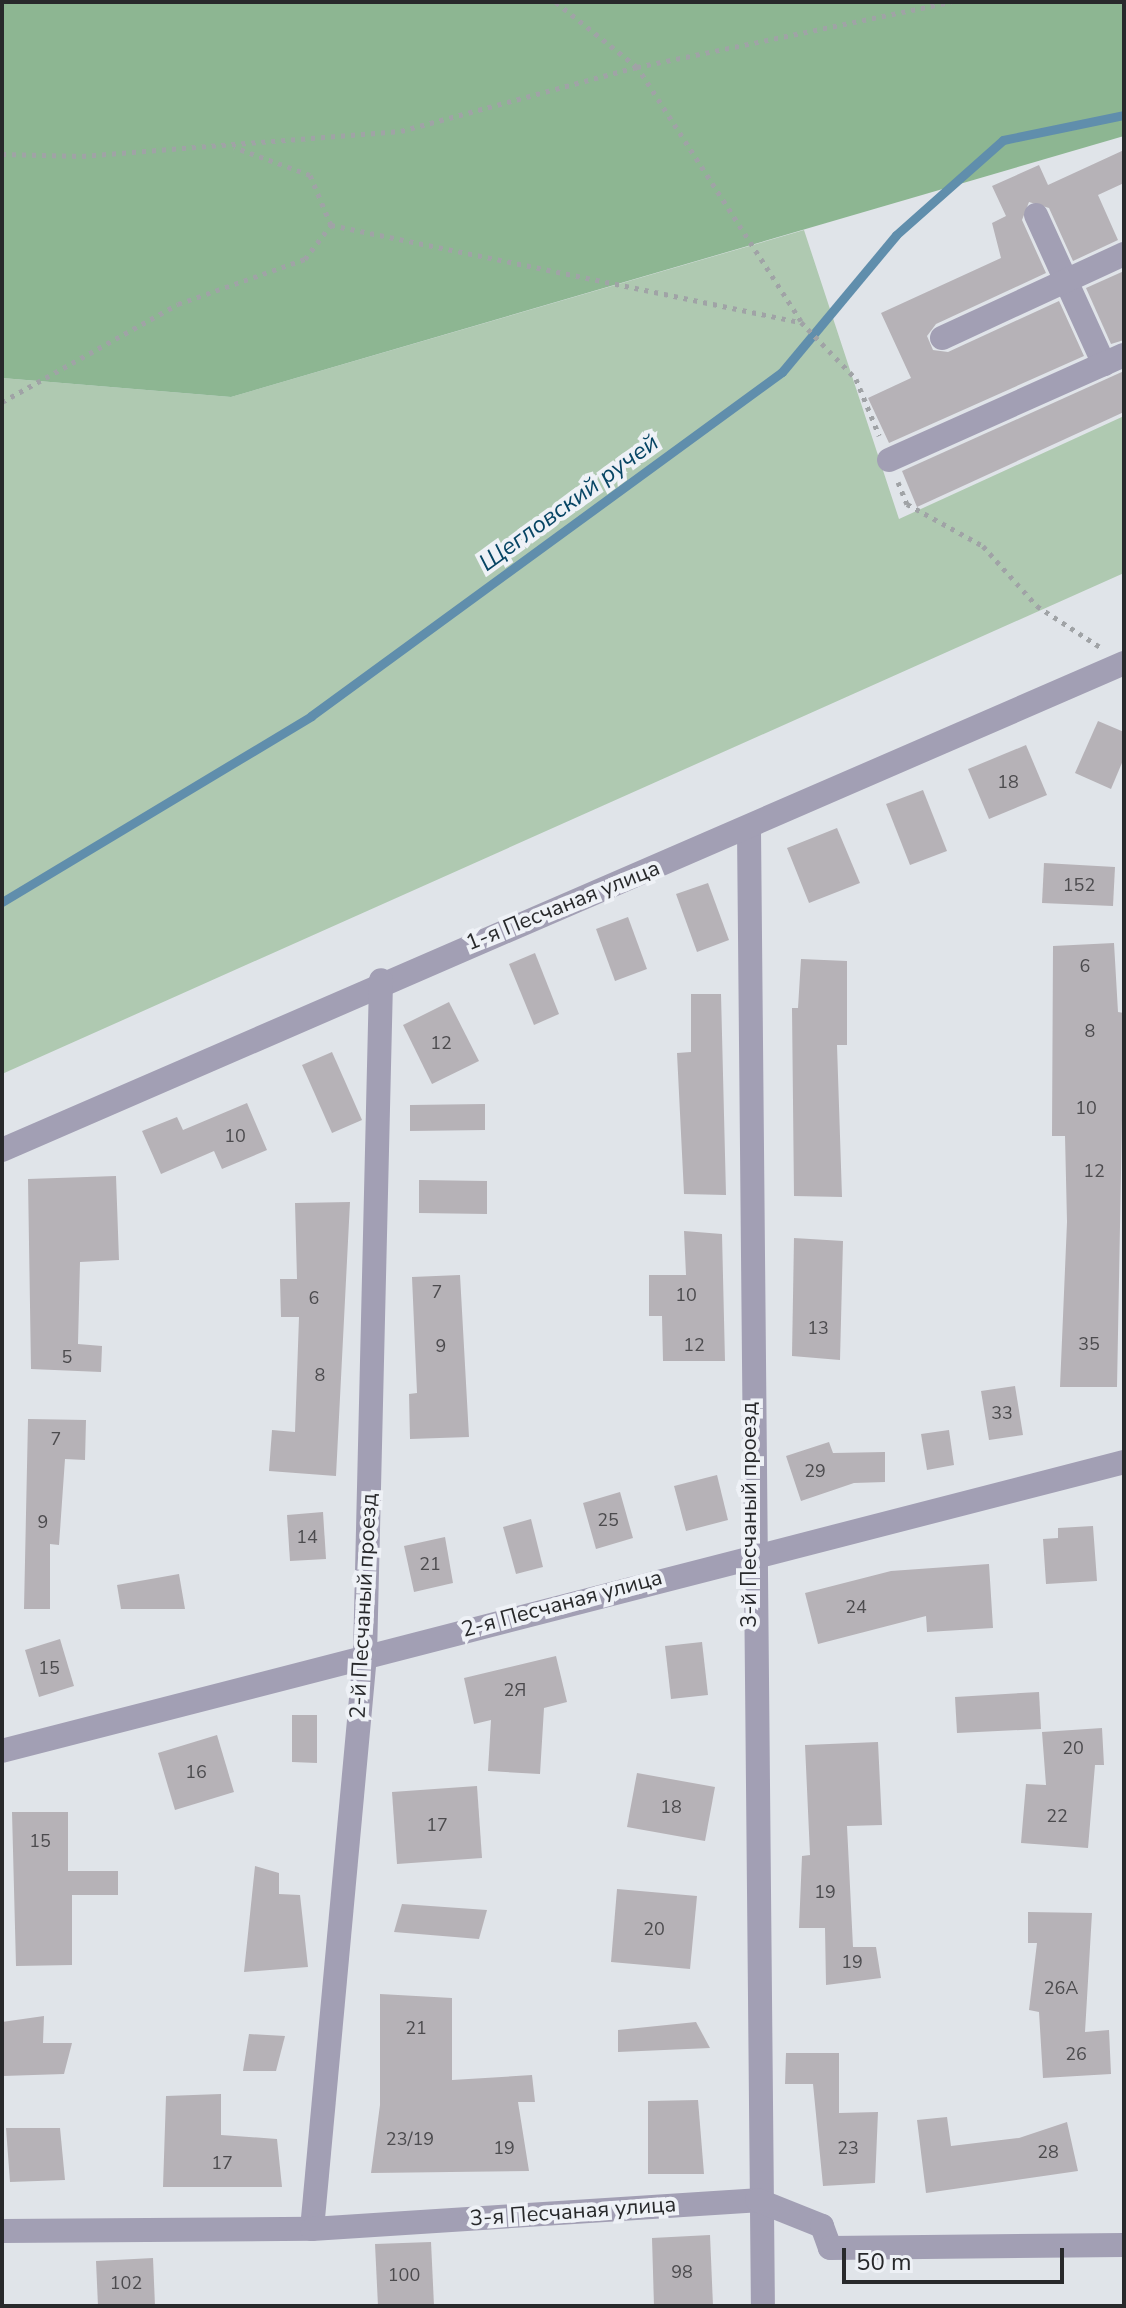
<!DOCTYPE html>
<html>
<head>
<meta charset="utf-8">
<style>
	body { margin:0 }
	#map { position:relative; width:1126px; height:2308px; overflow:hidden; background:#e0e4e9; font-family:"Nunito Sans",sans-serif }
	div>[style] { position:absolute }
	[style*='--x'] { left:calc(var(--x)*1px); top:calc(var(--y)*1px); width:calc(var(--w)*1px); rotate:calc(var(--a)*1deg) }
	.green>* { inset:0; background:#afc9b1 }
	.forest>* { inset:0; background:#8db692 }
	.stream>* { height:9px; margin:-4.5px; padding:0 4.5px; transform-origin:4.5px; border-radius:4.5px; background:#608eac }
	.building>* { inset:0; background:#b6b2b7 }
	.path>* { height:5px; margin-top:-2.5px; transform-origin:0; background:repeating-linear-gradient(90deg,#a0a3a6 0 4px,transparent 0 10px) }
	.minor>* { height:24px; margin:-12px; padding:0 12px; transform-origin:12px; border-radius:12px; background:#a29fb4 }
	span { translate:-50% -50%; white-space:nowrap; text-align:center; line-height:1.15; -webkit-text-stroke:8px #eef1f6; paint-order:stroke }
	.number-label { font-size:18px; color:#4c4b4e }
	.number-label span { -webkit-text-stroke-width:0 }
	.street-label { font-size:22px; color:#28292b }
	.water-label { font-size:24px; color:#074564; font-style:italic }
	.frame { position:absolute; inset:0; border:4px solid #28292b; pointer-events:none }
	.scale { position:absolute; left:842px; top:2248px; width:222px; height:36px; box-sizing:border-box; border:4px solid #28292b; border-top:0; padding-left:10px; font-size:24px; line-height:28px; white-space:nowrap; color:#28292b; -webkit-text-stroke:6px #eef1f6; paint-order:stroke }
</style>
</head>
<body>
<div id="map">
	<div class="green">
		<div style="clip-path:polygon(804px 230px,899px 519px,1124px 416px,1124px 573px,2px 1074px,2px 378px,231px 397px)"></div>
	</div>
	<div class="forest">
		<div style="clip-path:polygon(2px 2px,1124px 2px,1124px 136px,231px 397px,2px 378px)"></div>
	</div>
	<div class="stream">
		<div style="--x:2;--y:902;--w:361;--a:-31"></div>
		<div style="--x:311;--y:716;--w:583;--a:-36.14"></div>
		<div style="--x:782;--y:372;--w:178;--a:-50.2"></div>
		<div style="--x:896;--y:235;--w:143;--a:-41.6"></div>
		<div style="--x:1003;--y:140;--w:124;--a:-11.7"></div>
	</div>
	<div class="building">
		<div style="clip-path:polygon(1124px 150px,1124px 183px,1098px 195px,1118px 240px,1073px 261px,1049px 208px,1029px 202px,1022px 220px,1046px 273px,936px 324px,927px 336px,933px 350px,948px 352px,1059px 301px,1084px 356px,889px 443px,868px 398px,911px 378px,881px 313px,1001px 258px,992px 223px,1006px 216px,992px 186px,1039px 165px,1048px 185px)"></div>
		<div style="clip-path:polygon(1124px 271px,1124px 340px,1111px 344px,1086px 288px)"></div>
		<div style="clip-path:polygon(1124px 371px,1124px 412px,917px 507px,902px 471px)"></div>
		<div style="clip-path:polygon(1098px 721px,1124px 732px,1124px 758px,1111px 789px,1075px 773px)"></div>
		<div style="clip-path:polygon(1026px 745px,1047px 795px,989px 819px,968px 769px)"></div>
		<div style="clip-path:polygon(923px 790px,947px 851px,910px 865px,886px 804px)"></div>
		<div style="clip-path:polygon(837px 828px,860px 883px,809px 903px,787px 848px)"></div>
		<div style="clip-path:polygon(1044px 863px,1115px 867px,1113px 906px,1042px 903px)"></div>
		<div style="clip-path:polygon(708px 883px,729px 940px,697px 952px,676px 894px)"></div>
		<div style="clip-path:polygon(628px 917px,647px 969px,615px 981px,596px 929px)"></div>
		<div style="clip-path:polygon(1114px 943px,1118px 1012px,1124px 1013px,1117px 1387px,1060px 1387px,1067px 1222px,1065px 1136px,1052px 1136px,1053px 946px)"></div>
		<div style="clip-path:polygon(535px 953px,559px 1014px,534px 1025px,509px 964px)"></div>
		<div style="clip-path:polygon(801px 959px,847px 961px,847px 1045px,837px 1045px,842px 1197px,794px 1196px,792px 1008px,798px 1008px)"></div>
		<div style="clip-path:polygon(691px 994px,721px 994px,726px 1195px,684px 1194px,677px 1053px,691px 1052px)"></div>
		<div style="clip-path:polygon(449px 1002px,479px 1061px,432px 1084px,403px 1025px)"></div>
		<div style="clip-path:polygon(332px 1052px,362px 1120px,332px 1133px,302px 1065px)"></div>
		<div style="clip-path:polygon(247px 1103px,267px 1150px,222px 1169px,214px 1151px,161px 1174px,142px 1131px,177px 1117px,183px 1130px)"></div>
		<div style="clip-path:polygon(485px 1104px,485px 1130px,410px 1131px,410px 1105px)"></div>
		<div style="clip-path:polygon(116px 1176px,119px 1260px,80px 1262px,78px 1344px,102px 1346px,101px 1372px,31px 1369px,28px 1179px)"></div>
		<div style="clip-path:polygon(419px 1180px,487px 1181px,487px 1214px,419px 1213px)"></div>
		<div style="clip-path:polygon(350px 1202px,336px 1476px,269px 1471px,272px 1430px,295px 1432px,299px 1317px,281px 1317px,280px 1279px,297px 1279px,295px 1203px)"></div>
		<div style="clip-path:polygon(684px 1231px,722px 1234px,725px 1361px,663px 1361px,662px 1316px,649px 1316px,649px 1275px,686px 1275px)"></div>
		<div style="clip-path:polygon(794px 1238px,843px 1241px,840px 1360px,792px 1356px)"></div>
		<div style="clip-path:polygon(460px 1275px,469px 1437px,410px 1439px,409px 1394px,417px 1393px,412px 1277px)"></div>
		<div style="clip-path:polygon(1015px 1386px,1023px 1435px,989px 1440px,981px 1391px)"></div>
		<div style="clip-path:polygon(28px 1419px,86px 1420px,85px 1460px,65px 1459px,59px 1545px,50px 1544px,50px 1609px,24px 1609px)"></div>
		<div style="clip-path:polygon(949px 1430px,954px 1465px,927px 1470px,921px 1434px)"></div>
		<div style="clip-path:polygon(829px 1442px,833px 1453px,885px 1452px,885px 1482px,854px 1483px,801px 1501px,786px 1456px)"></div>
		<div style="clip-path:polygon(717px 1475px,728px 1520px,686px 1531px,674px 1486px)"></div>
		<div style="clip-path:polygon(620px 1492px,633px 1538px,596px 1549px,583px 1503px)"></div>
		<div style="clip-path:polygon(323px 1512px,326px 1559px,290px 1561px,287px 1515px)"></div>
		<div style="clip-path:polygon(531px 1519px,543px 1567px,516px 1574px,503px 1527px)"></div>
		<div style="clip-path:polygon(1093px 1526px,1097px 1581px,1046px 1584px,1043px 1539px,1058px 1538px,1058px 1528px)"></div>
		<div style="clip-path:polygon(445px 1537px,453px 1583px,414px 1592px,404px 1546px)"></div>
		<div style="clip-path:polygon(989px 1564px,993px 1628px,927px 1632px,926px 1616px,818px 1644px,805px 1593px,891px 1571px)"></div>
		<div style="clip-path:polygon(179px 1574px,185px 1609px,121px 1609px,117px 1585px)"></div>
		<div style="clip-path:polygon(60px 1639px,74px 1686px,39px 1697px,25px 1650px)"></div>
		<div style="clip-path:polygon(702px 1642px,708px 1695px,671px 1699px,665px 1646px)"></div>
		<div style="clip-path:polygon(556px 1656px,567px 1702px,544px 1708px,540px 1774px,488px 1771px,491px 1720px,474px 1724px,464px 1678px)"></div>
		<div style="clip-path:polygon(1039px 1692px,1041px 1729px,957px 1733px,955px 1697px)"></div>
		<div style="clip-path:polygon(292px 1715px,317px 1715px,317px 1763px,292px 1762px)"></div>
		<div style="clip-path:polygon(1102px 1728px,1104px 1765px,1095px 1765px,1088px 1848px,1021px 1843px,1026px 1784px,1046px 1785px,1042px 1732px)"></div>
		<div style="clip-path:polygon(217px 1735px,234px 1792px,175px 1810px,158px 1753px)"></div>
		<div style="clip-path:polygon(878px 1742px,882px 1825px,847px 1826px,853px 1947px,876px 1947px,881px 1978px,826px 1985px,825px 1928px,799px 1928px,802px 1856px,810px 1855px,805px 1745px)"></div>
		<div style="clip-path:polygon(637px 1773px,715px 1787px,705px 1841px,627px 1827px)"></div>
		<div style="clip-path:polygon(477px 1786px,482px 1858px,397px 1864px,392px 1792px)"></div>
		<div style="clip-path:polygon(12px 1812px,68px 1812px,68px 1871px,118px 1871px,118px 1895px,72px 1895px,72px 1965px,16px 1966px)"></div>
		<div style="clip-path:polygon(255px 1866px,279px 1873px,279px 1894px,300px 1895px,308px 1967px,244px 1972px)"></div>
		<div style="clip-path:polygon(617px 1889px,697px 1896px,690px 1969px,611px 1962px)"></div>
		<div style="clip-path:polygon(402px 1904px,487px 1910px,479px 1939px,394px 1932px)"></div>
		<div style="clip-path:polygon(1028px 1912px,1092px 1913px,1085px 2032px,1109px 2030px,1111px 2074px,1043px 2078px,1039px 2012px,1029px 2010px,1037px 1943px,1028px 1943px)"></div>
		<div style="clip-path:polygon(380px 1994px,452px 1998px,452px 2080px,532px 2075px,535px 2102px,518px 2102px,529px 2171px,371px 2173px,380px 2105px)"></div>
		<div style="clip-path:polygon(44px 2016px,43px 2043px,72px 2043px,64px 2074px,3px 2076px,2px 2022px)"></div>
		<div style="clip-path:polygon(696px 2022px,710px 2048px,618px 2052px,618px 2030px)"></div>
		<div style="clip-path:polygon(249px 2034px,285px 2036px,276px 2071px,243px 2071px)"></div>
		<div style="clip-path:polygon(786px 2053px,839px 2053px,839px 2113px,878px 2112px,875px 2183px,823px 2186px,813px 2084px,785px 2084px)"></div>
		<div style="clip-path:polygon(221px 2094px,221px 2135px,277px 2139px,282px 2187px,163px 2187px,166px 2096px)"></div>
		<div style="clip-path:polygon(698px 2100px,704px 2174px,648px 2174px,648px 2101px)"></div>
		<div style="clip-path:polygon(947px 2117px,951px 2146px,1019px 2138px,1067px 2122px,1078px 2171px,926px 2193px,917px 2120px)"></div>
		<div style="clip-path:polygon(6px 2128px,60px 2128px,65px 2180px,10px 2182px)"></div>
		<div style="clip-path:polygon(710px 2235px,713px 2306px,654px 2306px,652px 2238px)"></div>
		<div style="clip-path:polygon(431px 2242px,434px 2306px,378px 2306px,375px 2244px)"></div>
		<div style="clip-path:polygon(153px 2258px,155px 2306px,98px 2306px,96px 2261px)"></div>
	</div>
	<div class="path">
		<div style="--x:2;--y:154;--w:80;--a:1.4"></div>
		<div style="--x:82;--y:156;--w:320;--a:-4.5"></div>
		<div style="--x:401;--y:131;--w:245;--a:-15.2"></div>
		<div style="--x:637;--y:67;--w:104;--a:-141.3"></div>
		<div style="--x:331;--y:225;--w:480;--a:11.7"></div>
		<div style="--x:801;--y:322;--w:79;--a:46"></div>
		<div style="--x:856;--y:379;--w:61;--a:67.7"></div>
		<div style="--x:801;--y:321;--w:302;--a:-122.8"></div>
		<div style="--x:637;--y:67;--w:321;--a:-11.7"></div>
		<div style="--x:2;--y:402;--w:201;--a:-29.1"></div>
		<div style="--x:178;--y:304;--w:135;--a:-19.5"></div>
		<div style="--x:305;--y:259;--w:43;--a:-52.6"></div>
		<div style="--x:331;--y:225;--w:54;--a:-112.8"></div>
		<div style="--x:310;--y:175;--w:81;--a:-159.8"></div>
		<div style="--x:898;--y:482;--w:24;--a:68"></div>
		<div style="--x:907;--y:504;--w:87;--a:28.9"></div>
		<div style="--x:983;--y:546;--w:81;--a:48"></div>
		<div style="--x:1037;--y:606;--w:75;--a:33.1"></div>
	</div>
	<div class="minor">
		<div style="--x:1036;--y:215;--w:164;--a:65.5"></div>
		<div style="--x:942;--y:338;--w:200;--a:-24.8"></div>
		<div style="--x:889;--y:460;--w:257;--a:-24.1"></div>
		<div style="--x:749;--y:830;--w:1476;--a:89.46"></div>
		<div style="--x:2;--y:1150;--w:1223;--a:-23.46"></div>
		<div style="--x:2;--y:1751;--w:1159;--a:-14.44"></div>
		<div style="--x:312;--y:2229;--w:575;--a:-84.72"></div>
		<div style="--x:365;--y:1656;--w:676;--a:-88.64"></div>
		<div style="--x:2;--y:2231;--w:310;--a:-0.4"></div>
		<div style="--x:312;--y:2229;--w:446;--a:-3.7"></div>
		<div style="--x:757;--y:2200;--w:70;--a:21.8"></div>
		<div style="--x:822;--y:2226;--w:23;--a:70"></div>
		<div style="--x:830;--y:2248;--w:294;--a:-0.6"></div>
	</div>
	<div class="number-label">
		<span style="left:1008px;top:782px">18</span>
		<span style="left:1079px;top:885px">152</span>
		<span style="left:1085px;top:966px">6</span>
		<span style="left:1090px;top:1031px">8</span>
		<span style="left:441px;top:1043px">12</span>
		<span style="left:1086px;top:1108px">10</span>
		<span style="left:235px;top:1136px">10</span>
		<span style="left:1094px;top:1171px">12</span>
		<span style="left:437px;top:1292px">7</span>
		<span style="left:686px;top:1295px">10</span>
		<span style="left:314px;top:1298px">6</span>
		<span style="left:818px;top:1328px">13</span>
		<span style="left:1089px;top:1344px">35</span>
		<span style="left:694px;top:1345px">12</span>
		<span style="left:441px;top:1346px">9</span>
		<span style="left:67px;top:1357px">5</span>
		<span style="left:320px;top:1375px">8</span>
		<span style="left:1002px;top:1413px">33</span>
		<span style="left:56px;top:1439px">7</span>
		<span style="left:815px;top:1471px">29</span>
		<span style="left:608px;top:1520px">25</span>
		<span style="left:43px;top:1522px">9</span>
		<span style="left:307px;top:1537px">14</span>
		<span style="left:430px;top:1564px">21</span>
		<span style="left:856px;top:1607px">24</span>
		<span style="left:49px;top:1668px">15</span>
		<span style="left:515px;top:1690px">2Я</span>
		<span style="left:1073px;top:1748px">20</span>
		<span style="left:196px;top:1772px">16</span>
		<span style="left:671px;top:1807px">18</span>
		<span style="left:1057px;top:1816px">22</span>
		<span style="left:437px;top:1825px">17</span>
		<span style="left:40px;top:1841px">15</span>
		<span style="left:825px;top:1892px">19</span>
		<span style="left:654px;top:1929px">20</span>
		<span style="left:852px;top:1962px">19</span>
		<span style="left:1061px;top:1988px">26А</span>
		<span style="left:416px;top:2028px">21</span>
		<span style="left:1076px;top:2054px">26</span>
		<span style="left:410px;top:2139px">23/19</span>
		<span style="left:504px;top:2148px">19</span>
		<span style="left:848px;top:2148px">23</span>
		<span style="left:1048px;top:2152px">28</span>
		<span style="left:222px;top:2163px">17</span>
		<span style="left:682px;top:2272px">98</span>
		<span style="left:404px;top:2275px">100</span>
		<span style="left:126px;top:2283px">102</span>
	</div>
	<div class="street-label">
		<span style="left:563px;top:906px;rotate:-22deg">1-я Песчаная улица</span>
		<span style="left:750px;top:1515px;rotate:-90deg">3-й Песчаный проезд</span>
		<span style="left:562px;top:1604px;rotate:-15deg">2-я Песчаная улица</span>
		<span style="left:364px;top:1606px;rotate:-87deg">2-й Песчаный проезд</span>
		<span style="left:573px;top:2212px;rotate:-4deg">3-я Песчаная улица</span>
	</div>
	<div class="water-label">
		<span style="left:569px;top:503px;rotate:-36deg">Щегловский ручей</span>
	</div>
	<div class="frame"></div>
	<div class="scale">50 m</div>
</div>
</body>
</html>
